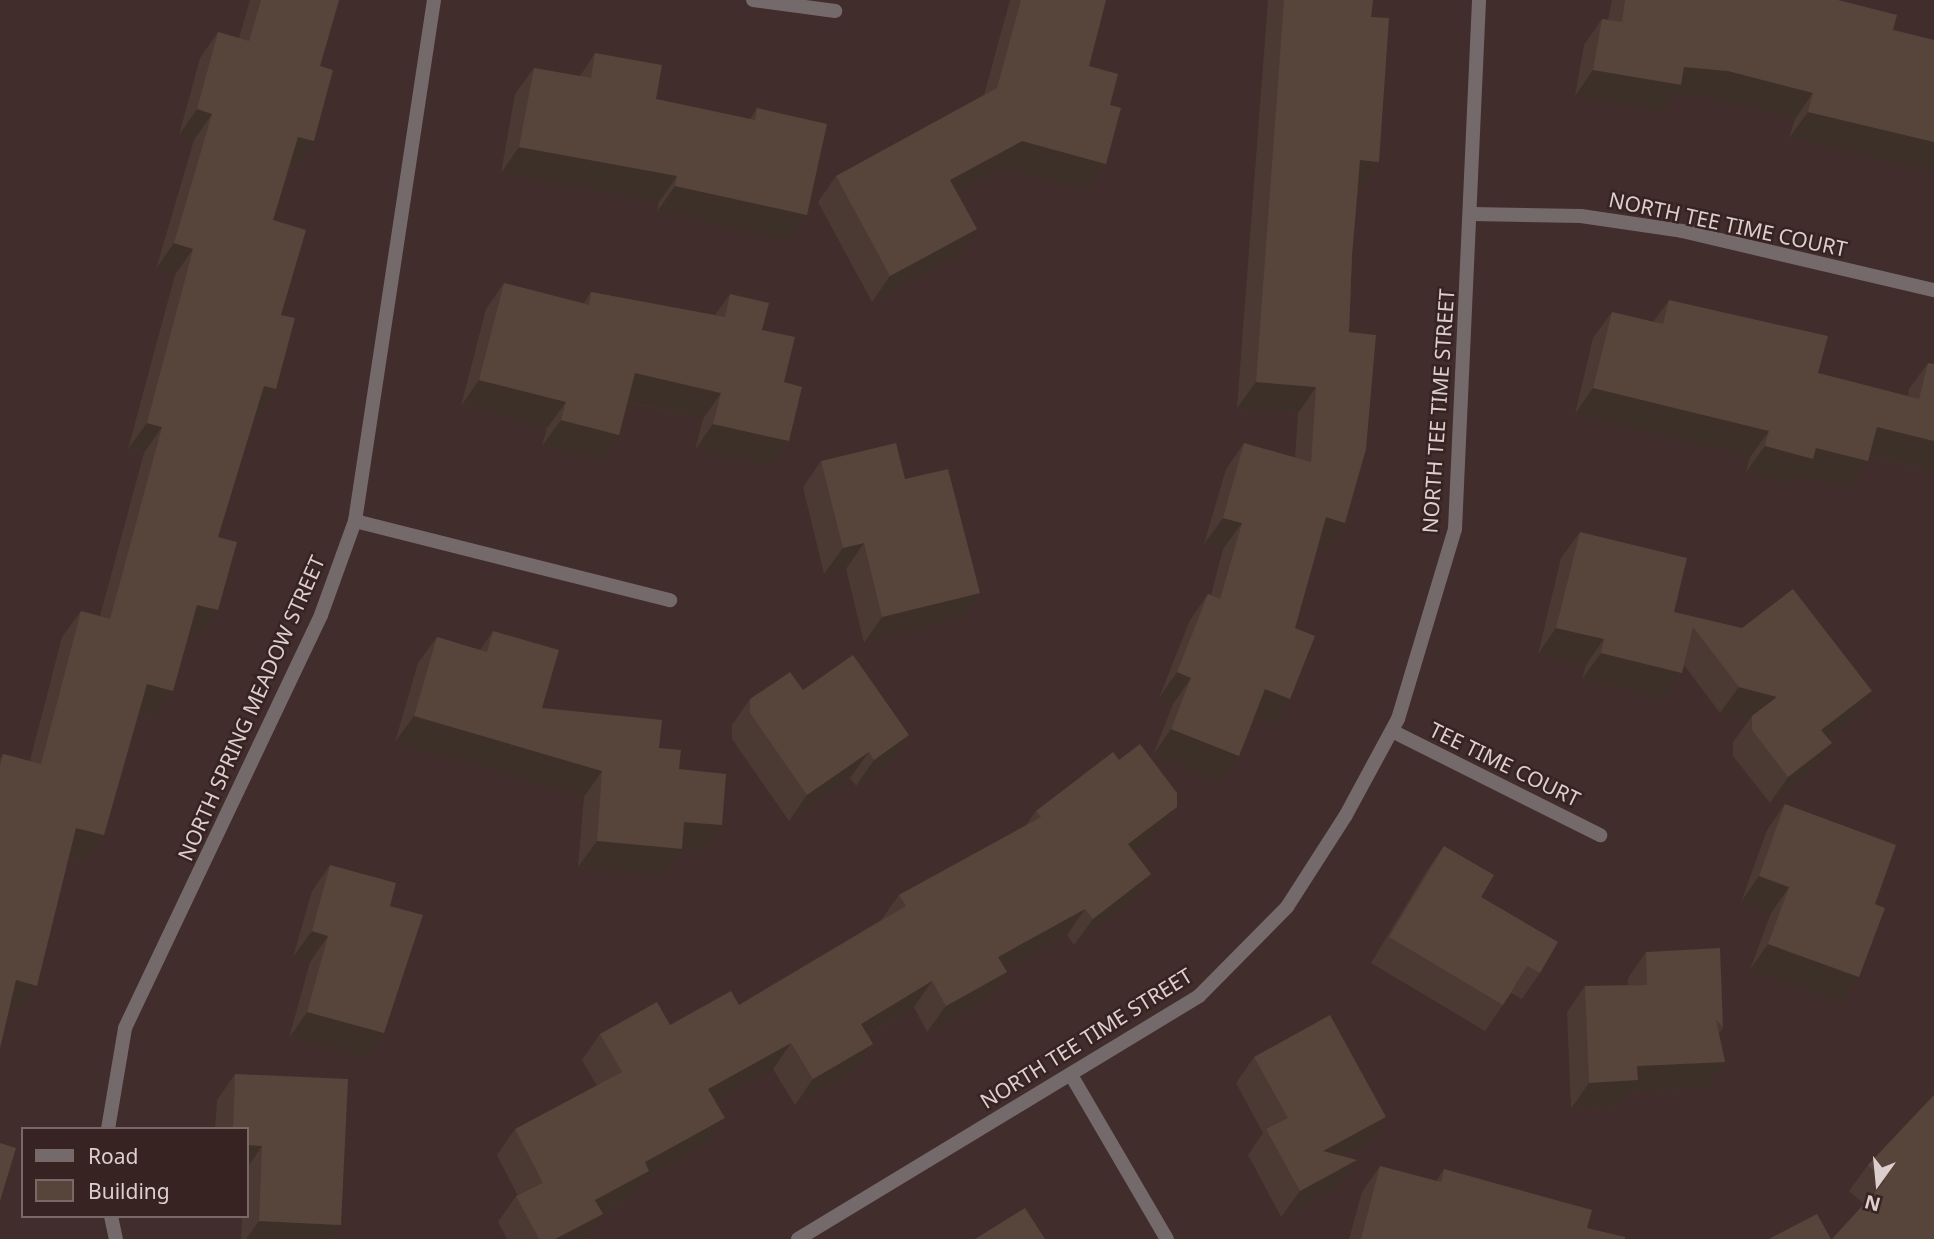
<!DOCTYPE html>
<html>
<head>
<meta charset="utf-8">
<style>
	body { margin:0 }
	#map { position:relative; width:1934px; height:1239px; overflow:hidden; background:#412d2c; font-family:"Noto Sans",sans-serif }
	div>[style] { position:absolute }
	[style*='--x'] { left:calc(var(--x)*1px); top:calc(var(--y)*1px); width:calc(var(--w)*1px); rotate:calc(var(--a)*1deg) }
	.street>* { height:14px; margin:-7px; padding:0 7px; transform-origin:7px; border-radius:7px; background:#746a6c }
	.wall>* { inset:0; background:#4b3a33 }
	.shaded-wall>* { inset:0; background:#3d3029 }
	.building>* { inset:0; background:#57443b }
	span { translate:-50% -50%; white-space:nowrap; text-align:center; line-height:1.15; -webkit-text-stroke:5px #362322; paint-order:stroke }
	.street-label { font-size:21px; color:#dccfce }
	.legend { position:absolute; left:21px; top:1127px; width:228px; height:91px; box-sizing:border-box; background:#362322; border:2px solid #786867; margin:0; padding:9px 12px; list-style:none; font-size:21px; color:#dccfce }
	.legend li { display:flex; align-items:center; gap:14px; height:35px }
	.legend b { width:35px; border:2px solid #786867 }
	.north { position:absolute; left:1843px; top:1148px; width:70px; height:70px; -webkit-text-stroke:5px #362322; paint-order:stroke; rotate:195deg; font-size:19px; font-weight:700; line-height:28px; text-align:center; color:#dccfce }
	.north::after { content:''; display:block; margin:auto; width:24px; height:32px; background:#dccfce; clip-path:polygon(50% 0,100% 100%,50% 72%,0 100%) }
</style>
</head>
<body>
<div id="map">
	<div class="street">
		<div style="--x:753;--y:0;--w:83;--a:7.6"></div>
		<div style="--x:1471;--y:214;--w:110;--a:1"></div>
		<div style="--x:1581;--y:216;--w:102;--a:8.4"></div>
		<div style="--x:1682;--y:231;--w:259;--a:13.2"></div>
		<div style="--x:355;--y:521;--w:325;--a:14.1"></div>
		<div style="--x:1392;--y:731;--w:233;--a:26.6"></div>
		<div style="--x:1071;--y:1075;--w:190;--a:59.7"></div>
		<div style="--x:108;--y:1129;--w:102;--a:-80.4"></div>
		<div style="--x:125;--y:1028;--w:457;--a:-64.6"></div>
		<div style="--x:321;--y:615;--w:100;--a:-70.1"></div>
		<div style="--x:355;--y:521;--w:527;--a:-81.38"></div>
		<div style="--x:111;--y:1216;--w:24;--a:78"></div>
		<div style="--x:798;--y:1239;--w:469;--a:-31.2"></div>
		<div style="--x:1199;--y:996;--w:125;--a:-45.3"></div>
		<div style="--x:1287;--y:907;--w:109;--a:-57.3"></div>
		<div style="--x:1346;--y:815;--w:109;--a:-61.6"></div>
		<div style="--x:1398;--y:719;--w:198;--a:-73.3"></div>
		<div style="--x:1455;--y:529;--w:530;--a:-87.4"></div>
	</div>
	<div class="wall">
		<div style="clip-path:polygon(250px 0,339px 0,320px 66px,295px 167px,289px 166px,273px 220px,281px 315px,276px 389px,258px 415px,255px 414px,218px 537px,200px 636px,189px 633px,155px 717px,138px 713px,104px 835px,85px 861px,69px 857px,19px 1012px,9px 1009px,0 1048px,0 759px,3px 754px,30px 761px,62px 637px,81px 611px,100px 616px,144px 453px,128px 449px,175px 275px,156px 269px,194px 140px,179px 135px,200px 58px,218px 32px,239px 38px)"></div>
		<div style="clip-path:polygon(1010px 0,1106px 0,1089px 66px,1110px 105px,1106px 164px,1088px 190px,1004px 167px,957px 192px,959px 255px,872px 302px,818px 202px,836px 176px,984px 95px)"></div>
		<div style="clip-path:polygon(1268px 0,1373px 0,1371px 17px,1379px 162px,1361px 188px,1358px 187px,1352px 255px,1349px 332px,1345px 523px,1327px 549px,1318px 546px,1295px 628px,1290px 699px,1272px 725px,1254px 718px,1239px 756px,1220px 782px,1153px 755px,1173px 704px,1159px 698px,1190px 620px,1208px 594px,1211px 595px,1223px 549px,1204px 544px,1226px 469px,1244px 443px,1295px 458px,1298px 413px,1237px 408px)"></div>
		<div style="clip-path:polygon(1612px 0,1838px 0,1893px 30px,1934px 40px,1934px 172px,1789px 138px,1795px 119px,1710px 98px,1675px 94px,1663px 111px,1575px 96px,1584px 45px,1602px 19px,1608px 20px)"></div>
		<div style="clip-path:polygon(595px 53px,656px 99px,750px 119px,757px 108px,807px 215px,789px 241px,657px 212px,659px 202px,501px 173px,515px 94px,534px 68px,580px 76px)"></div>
		<div style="clip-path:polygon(504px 283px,584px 303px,591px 292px,715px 315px,730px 294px,762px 330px,784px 382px,789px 441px,771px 467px,695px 450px,703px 419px,627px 402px,619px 435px,601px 461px,542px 446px,547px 428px,461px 406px,486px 309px)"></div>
		<div style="clip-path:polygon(1669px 300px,1818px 373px,1908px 396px,1909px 389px,1928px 363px,1934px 471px,1869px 456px,1868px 461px,1849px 487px,1802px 475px,1795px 485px,1746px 472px,1750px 457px,1575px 414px,1593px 338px,1612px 312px,1653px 322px)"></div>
		<div style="clip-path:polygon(821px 461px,905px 479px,980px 593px,961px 619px,864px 643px,846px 569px,824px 574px,803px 487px)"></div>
		<div style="clip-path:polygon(1580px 532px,1674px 612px,1854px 717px,1827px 737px,1813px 769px,1770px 803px,1733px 756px,1733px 742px,1749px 720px,1720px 713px,1684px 665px,1682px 673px,1664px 699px,1582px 679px,1586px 665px,1538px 654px,1561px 558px)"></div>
		<div style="clip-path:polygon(493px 631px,542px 708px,659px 748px,679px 769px,722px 825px,704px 851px,682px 849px,664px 875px,578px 867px,584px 797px,395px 742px,418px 663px,437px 637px,480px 650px)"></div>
		<div style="clip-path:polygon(803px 690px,909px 735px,891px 761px,856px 786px,850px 778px,789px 821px,732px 739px,732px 725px,750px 699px)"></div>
		<div style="clip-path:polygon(1119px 760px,1177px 807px,1159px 833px,1134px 852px,1151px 874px,1133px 900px,1074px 945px,1067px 935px,1005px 969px,1007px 972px,989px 998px,927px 1032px,914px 1007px,868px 1035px,873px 1044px,855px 1070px,795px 1105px,773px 1069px,715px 1101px,706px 1144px,644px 1178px,631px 1197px,602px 1213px,585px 1239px,507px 1239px,498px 1222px,516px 1196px,518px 1196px,497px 1155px,515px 1129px,597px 1086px,582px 1060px,600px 1034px,670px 1025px,739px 1005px,881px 920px,899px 895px,1026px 825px,1036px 811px)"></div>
		<div style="clip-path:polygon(1785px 804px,1875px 904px,1859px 977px,1841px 1003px,1750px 970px,1771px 913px,1741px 902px,1767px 830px)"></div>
		<div style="clip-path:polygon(1444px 846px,1481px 897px,1540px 973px,1522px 999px,1511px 993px,1485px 1031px,1371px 963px,1426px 872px)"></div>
		<div style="clip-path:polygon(330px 865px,390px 906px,384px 1033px,366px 1059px,289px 1038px,310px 962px,293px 957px,312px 891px)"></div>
		<div style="clip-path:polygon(1646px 952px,1723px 1027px,1719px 1034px,1725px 1062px,1706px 1088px,1630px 1092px,1620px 1106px,1571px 1109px,1567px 1012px,1585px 986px,1628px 985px,1628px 978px)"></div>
		<div style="clip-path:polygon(1254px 1057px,1368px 1143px,1343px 1156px,1339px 1186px,1281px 1217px,1248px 1155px,1263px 1133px,1236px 1083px)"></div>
		<div style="clip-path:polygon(235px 1074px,341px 1225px,331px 1239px,241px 1239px,242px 1216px,247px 1216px,247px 1129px,215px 1129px,217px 1100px)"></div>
		<div style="clip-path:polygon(1934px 1095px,1934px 1239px,1864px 1204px,1849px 1191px,1868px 1165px)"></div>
		<div style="clip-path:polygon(1380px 1166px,1436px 1181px,1444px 1169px,1587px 1228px,1625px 1239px,1349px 1239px,1362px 1192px)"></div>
	</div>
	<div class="shaded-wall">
		<div style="clip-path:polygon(1684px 67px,1728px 71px,1813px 93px,1795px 119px,1710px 98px,1675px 94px,1663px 111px,1575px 96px,1593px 70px)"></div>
		<div style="clip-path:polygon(197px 109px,212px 114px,194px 140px,179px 135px)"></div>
		<div style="clip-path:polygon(1808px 112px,1934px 142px,1934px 172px,1789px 138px)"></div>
		<div style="clip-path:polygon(298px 137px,314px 141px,295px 167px,280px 163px)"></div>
		<div style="clip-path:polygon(1022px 141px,1106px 164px,1088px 190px,1004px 167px,932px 206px,950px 180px)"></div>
		<div style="clip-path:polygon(519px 147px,677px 176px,659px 202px,501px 173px)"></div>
		<div style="clip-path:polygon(1360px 160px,1379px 162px,1361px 188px,1342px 186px)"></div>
		<div style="clip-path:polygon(675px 186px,807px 215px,789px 241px,657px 212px)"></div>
		<div style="clip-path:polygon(977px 229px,959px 255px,872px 302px,890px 276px)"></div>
		<div style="clip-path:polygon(174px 243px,193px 249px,175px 275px,156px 269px)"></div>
		<div style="clip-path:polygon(635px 373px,721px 393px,703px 419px,616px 399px)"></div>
		<div style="clip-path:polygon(479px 380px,566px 402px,547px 428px,461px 406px)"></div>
		<div style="clip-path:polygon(1256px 382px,1316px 387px,1298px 413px,1237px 408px)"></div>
		<div style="clip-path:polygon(264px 386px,276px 389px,258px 415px,246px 412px)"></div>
		<div style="clip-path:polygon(1593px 388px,1769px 431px,1750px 457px,1575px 414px)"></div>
		<div style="clip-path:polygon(561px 420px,619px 435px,601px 461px,542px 446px)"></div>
		<div style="clip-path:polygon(147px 423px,162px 427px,144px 453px,128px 449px)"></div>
		<div style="clip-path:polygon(713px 424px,789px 441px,771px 467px,695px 450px)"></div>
		<div style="clip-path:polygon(1877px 427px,1934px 441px,1934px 471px,1858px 453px)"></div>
		<div style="clip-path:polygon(1765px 446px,1816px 448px,1868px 461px,1849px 487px,1802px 475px,1795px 485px,1746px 472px)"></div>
		<div style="clip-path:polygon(1326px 517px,1345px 523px,1327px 549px,1308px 543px)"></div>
		<div style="clip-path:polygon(1223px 518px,1242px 523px,1223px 549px,1204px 544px)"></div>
		<div style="clip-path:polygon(864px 543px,846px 569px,824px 574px,843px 548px)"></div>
		<div style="clip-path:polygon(980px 593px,961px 619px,864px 643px,882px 617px)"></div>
		<div style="clip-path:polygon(197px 605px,218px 610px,200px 636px,178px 631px)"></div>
		<div style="clip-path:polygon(1556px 628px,1604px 639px,1586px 665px,1538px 654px)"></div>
		<div style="clip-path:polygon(1601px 653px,1682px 673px,1664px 699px,1582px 679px)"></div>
		<div style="clip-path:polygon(1177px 672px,1191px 678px,1173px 704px,1159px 698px)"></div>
		<div style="clip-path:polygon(147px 684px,173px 691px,155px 717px,128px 710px)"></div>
		<div style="clip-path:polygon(1739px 687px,1777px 697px,1752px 716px,1749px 720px,1720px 713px)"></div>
		<div style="clip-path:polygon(1265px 689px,1290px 699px,1272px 725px,1247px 715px)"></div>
		<div style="clip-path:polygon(1872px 691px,1854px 717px,1803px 756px,1821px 730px)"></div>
		<div style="clip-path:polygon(414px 716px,602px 771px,584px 797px,395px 742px)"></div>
		<div style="clip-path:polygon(1171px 729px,1239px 756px,1220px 782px,1153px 755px)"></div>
		<div style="clip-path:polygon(909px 735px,891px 761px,856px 786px,874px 760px)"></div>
		<div style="clip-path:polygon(1832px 743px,1813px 769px,1770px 803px,1788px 777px)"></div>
		<div style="clip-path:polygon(869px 752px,850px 778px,789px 821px,807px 795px)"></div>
		<div style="clip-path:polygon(1177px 807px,1159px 833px,1110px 870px,1128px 844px)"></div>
		<div style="clip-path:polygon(684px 822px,722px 825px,704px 851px,682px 849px,664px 875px,578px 867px,597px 841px)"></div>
		<div style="clip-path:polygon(76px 828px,104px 835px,85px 861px,58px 854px)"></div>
		<div style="clip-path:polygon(1151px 874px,1133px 900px,1074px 945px,1093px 919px)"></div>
		<div style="clip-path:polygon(1759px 876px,1789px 887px,1771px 913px,1741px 902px)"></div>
		<div style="clip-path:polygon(1085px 909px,1067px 935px,980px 983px,998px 957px)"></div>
		<div style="clip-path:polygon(312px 931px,328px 936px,310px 962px,293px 957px)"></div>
		<div style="clip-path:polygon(1768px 944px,1859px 977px,1841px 1003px,1750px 970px)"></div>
		<div style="clip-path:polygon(1007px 972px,989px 998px,927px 1032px,946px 1006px)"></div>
		<div style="clip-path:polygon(16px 980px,37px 986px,19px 1012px,0 1007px)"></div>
		<div style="clip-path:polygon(932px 981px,914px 1007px,842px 1050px,861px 1024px)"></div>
		<div style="clip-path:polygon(307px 1012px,384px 1033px,366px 1059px,289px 1038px)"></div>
		<div style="clip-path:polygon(791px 1043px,773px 1069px,690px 1115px,708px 1089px)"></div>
		<div style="clip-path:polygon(873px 1044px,855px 1070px,795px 1105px,813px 1079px)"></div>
		<div style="clip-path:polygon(1725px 1062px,1706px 1088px,1630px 1092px,1620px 1106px,1571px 1109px,1589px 1083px,1637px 1066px)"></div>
		<div style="clip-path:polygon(1386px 1117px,1368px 1143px,1305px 1177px,1323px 1151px)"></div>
		<div style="clip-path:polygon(725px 1118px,706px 1144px,644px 1178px,631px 1197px,577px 1226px,595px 1200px,645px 1162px)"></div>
		<div style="clip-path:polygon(247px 1145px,262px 1146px,247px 1168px)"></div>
		<div style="clip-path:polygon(1357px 1160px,1339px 1186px,1281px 1217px,1300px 1191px)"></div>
		<div style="clip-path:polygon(603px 1214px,585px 1239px,555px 1239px)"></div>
		<div style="clip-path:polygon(259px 1221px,341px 1225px,331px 1239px,246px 1239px)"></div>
	</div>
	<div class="building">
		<div style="clip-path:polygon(261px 0,339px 0,320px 66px,333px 70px,314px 141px,298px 137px,273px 220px,306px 230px,281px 315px,295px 318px,276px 389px,264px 386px,218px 537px,237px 542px,218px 610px,197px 605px,173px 691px,147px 684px,104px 835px,76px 828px,37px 986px,16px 980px,0 1048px,0 766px,3px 754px,41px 764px,81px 611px,110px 619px,162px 427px,147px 423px,193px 249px,174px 243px,212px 114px,197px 109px,218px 32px,249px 41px)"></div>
		<div style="clip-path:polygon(1021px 0,1106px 0,1089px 66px,1118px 74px,1110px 105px,1121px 108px,1106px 164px,1022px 141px,950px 180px,977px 229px,890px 276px,836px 176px,997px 88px)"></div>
		<div style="clip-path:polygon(1284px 0,1373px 0,1371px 17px,1389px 18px,1379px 162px,1360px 160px,1352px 255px,1349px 332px,1376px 335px,1366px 449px,1345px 523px,1326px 517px,1295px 628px,1315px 636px,1290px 699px,1265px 689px,1239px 756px,1171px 729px,1191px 678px,1177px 672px,1208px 594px,1220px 599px,1242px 523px,1223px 518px,1244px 443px,1311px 462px,1316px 387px,1256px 382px)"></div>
		<div style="clip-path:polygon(1625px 0,1838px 0,1897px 15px,1893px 30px,1934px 40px,1934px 142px,1808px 112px,1813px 93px,1728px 71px,1684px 67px,1681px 85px,1593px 70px,1602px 19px,1622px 22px)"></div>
		<div style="clip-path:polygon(595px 53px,662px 65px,656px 99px,755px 120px,757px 108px,827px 124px,807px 215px,675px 186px,677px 176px,519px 147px,534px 68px,591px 78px)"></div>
		<div style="clip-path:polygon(504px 283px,589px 305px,591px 292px,725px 317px,730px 294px,769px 303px,762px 330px,795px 337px,784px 382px,802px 387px,789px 441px,713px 424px,721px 393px,635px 373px,619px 435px,561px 420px,566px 402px,479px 380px)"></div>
		<div style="clip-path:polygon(1669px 300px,1828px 336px,1818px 373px,1919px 399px,1928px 363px,1934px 364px,1934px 441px,1877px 427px,1868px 461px,1816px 448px,1813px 459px,1765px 446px,1769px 431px,1593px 388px,1612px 312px,1663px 324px)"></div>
		<div style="clip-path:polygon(896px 443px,905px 479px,948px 469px,980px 593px,882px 617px,864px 543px,843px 548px,821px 461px)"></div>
		<div style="clip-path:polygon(1580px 532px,1687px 558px,1674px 612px,1742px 628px,1793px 589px,1872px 691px,1821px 730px,1832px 743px,1788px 777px,1752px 730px,1752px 716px,1777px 697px,1739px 687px,1693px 627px,1682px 673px,1601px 653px,1604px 639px,1556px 628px)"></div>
		<div style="clip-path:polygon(493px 631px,559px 650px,542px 708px,662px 720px,659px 748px,681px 750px,679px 769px,726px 774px,722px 825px,684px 822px,682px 849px,597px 841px,602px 771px,414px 716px,437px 637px,487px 652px)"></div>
		<div style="clip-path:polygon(853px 655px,909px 735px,874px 760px,869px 752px,807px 795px,750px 713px,750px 699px,790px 672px,803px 690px)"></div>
		<div style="clip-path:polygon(1140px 744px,1177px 793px,1177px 807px,1128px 844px,1151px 874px,1093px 919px,1085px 909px,998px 957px,1007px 972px,946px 1006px,932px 981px,861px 1024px,873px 1044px,813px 1079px,791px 1043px,708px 1089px,725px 1118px,645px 1162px,649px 1171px,595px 1200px,603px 1214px,555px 1239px,539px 1239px,516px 1196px,543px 1183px,515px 1129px,622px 1072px,600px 1034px,657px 1002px,670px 1025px,731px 991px,739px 1005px,906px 906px,899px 895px,1041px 817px,1036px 811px,1113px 752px,1119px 760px)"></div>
		<div style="clip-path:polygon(1785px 804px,1896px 845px,1875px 904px,1885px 908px,1859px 977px,1768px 944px,1789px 887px,1759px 876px)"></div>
		<div style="clip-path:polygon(1444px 846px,1494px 875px,1481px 897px,1558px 942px,1540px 973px,1527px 966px,1503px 1005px,1389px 937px)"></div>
		<div style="clip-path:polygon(330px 865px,396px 883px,390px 906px,423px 915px,384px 1033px,307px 1012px,328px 936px,312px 931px)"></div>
		<div style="clip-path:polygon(1720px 948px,1723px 1027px,1716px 1020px,1725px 1062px,1637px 1066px,1638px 1080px,1589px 1083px,1585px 986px,1647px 985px,1646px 952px)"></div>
		<div style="clip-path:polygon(1330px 1015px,1386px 1117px,1323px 1151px,1357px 1160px,1300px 1191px,1266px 1129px,1288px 1118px,1254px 1057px)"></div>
		<div style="clip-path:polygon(235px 1074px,348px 1079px,341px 1225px,259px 1221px,262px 1146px,247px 1145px,247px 1129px,233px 1129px)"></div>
		<div style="clip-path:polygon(1934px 1095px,1934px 1239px,1832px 1239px,1885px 1181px,1868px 1165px)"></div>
		<div style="clip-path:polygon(0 1143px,16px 1148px,0 1201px)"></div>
		<div style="clip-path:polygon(1380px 1166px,1441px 1182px,1444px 1169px,1592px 1210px,1587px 1228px,1625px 1237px,1625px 1239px,1361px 1239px)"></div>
		<div style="clip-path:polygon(1025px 1208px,1045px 1239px,975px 1239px)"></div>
		<div style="clip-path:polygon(1817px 1214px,1831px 1239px,1769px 1239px)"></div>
	</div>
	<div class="street-label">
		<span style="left:1728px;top:224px;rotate:12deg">NORTH TEE TIME COURT</span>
		<span style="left:1438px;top:411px;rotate:-86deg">NORTH TEE TIME STREET</span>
		<span style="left:251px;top:708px;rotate:-66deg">NORTH SPRING MEADOW STREET</span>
		<span style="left:1505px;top:764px;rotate:26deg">TEE TIME COURT</span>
		<span style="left:1086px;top:1038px;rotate:-32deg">NORTH TEE TIME STREET</span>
	</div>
	<ul class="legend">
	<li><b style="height:9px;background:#746a6c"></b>Road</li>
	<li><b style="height:19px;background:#57443b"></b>Building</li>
	</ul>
	<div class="north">N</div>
</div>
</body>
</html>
